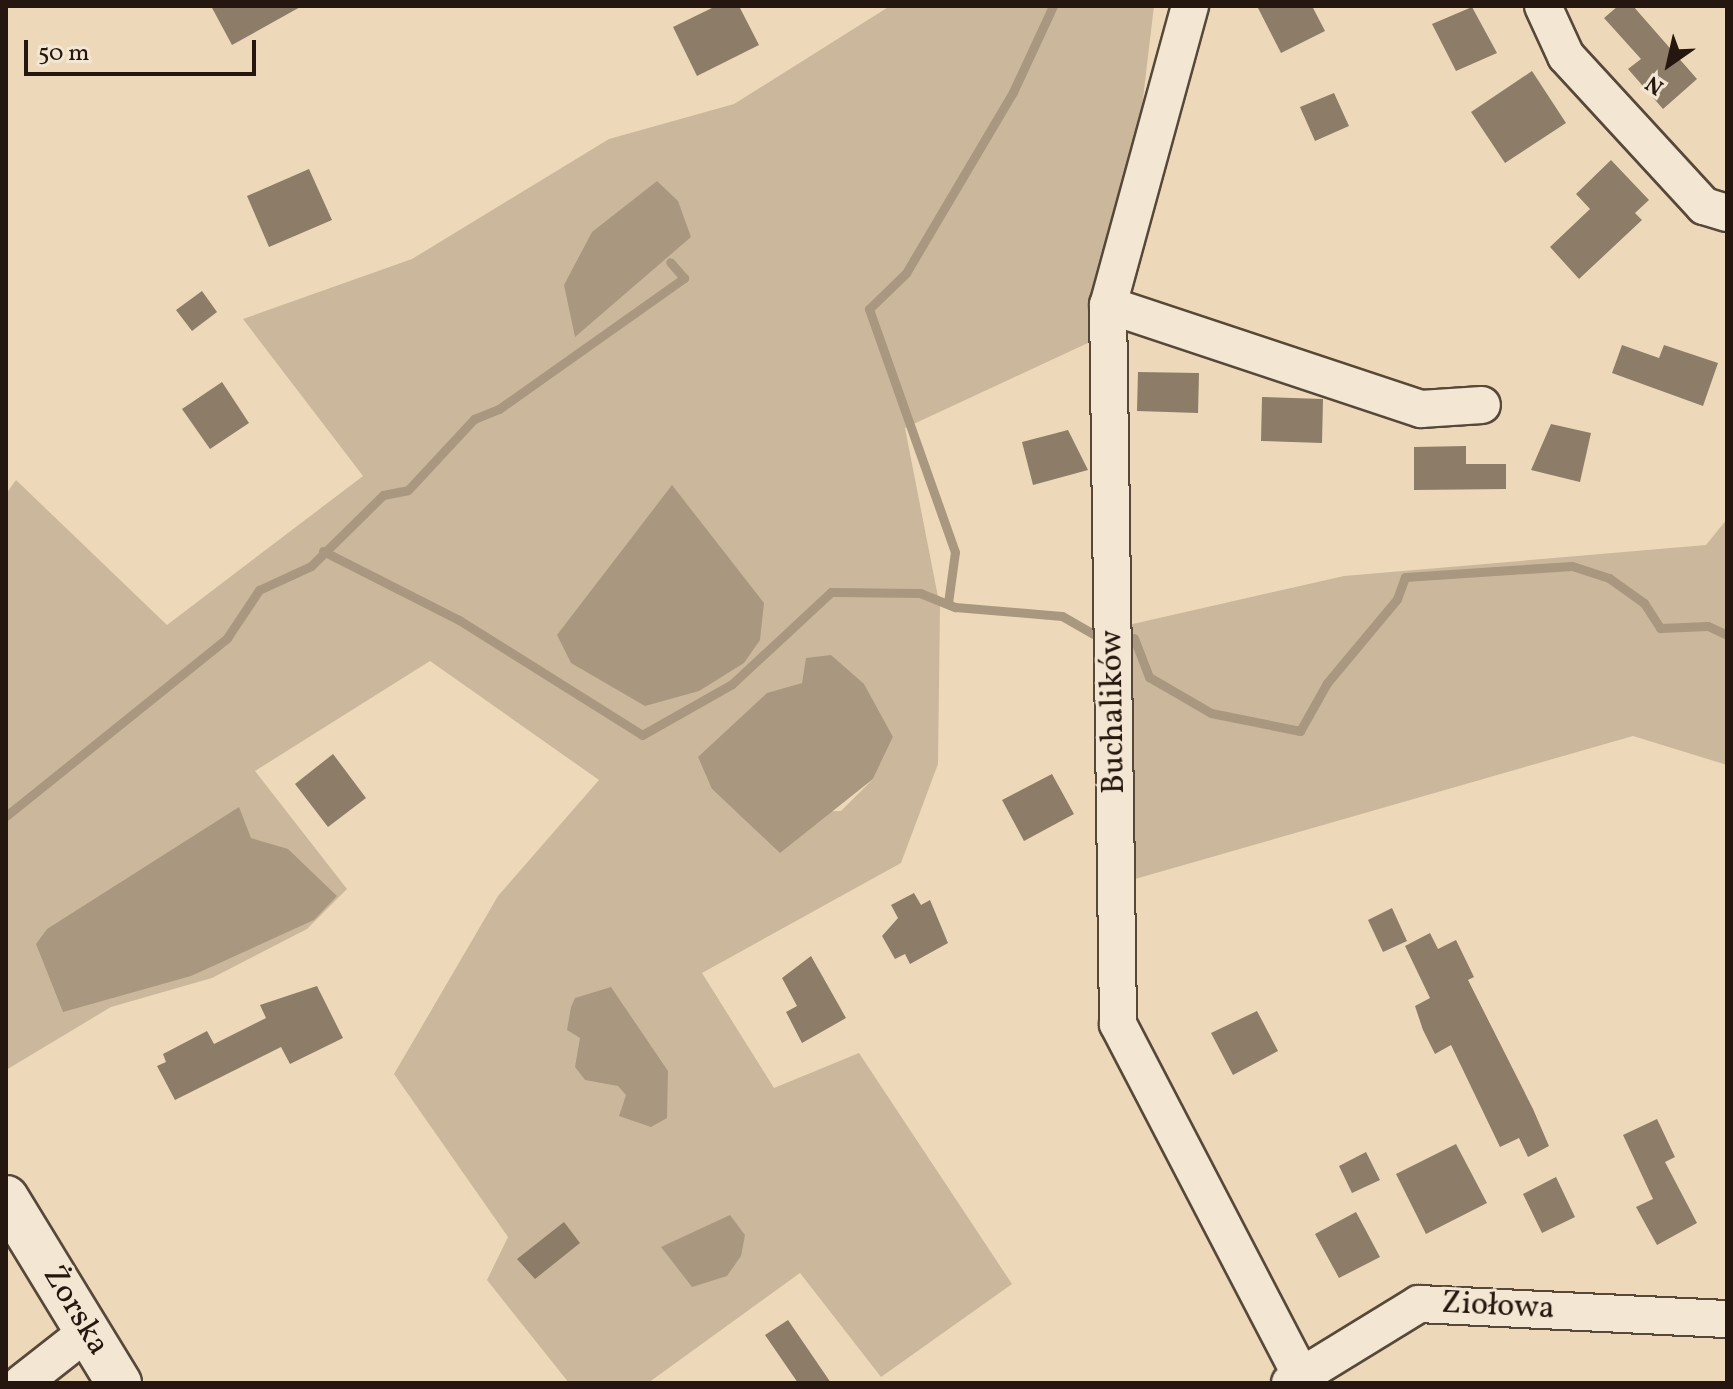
<!DOCTYPE html>
<html>
<head>
<meta charset="utf-8">
<style>
	body { margin:0 }
	#map { position:relative; width:1733px; height:1389px; overflow:hidden; background:#edd9b9; font-family:Vollkorn,serif }
	div>[style] { position:absolute }
	[style*='--x'] { left:calc(var(--x)*1px); top:calc(var(--y)*1px); width:calc(var(--w)*1px); rotate:calc(var(--a)*1deg) }
	.green>* { inset:0; background:#cbb89c }
	.water>* { inset:0; background:#a9977f }
	.stream>* { height:9px; margin:-4.5px; padding:0 4.5px; transform-origin:4.5px; border-radius:4.5px; background:#a9977f }
	.building>* { inset:0; background:#8d7c67 }
	.roads { filter:drop-shadow(2px 0 #57483a) drop-shadow(-2px 0 #57483a) drop-shadow(0 2px #57483a) drop-shadow(0 -2px #57483a) }
	.street>* { height:36px; margin:-18px; padding:0 18px; transform-origin:18px; border-radius:18px; background:#f3e6d2 }
	.secondary>* { height:44px; margin:-22px; padding:0 22px; transform-origin:22px; border-radius:22px; background:#f3e6d2 }
	span { translate:-50% -50%; white-space:nowrap; text-align:center; line-height:1.15; -webkit-text-stroke:6px #f3e6d2; paint-order:stroke }
	.street-label { font-size:32px; color:#25170f }
	.frame { position:absolute; inset:0; border:8px solid #25170f; pointer-events:none }
	.north { position:absolute; left:1629px; top:24px; width:80px; height:80px; -webkit-text-stroke:6px #f3e6d2; paint-order:stroke; rotate:214deg; font-size:22px; font-weight:700; line-height:32px; text-align:center; color:#25170f }
	.north::after { content:''; display:block; margin:auto; width:28px; height:36px; background:#25170f; clip-path:polygon(50% 0,100% 100%,50% 72%,0 100%) }
	.scale { position:absolute; left:24px; top:40px; width:232px; height:36px; box-sizing:border-box; border:4px solid #25170f; border-top:0; padding-left:10px; font-size:24px; line-height:28px; white-space:nowrap; color:#25170f; -webkit-text-stroke:6px #f3e6d2; paint-order:stroke }
</style>
</head>
<body>
<div id="map">
	<div class="green">
		<div style="clip-path:polygon(evenodd,890px 6px,1154px 6px,1139px 132px,1090px 342px,905px 428px,940px 607px,938px 764px,901px 863px,702px 973px,774px 1088px,859px 1053px,1012px 1284px,881px 1377px,800px 1273px,648px 1383px,569px 1383px,487px 1280px,508px 1237px,394px 1074px,498px 896px,599px 780px,430px 661px,255px 771px,347px 889px,307px 929px,212px 978px,111px 1007px,6px 1070px,6px 494px,16px 480px,167px 625px,363px 476px,243px 319px,412px 259px,609px 139px,734px 104px,890px 6px,802px 683px,893px 737px,873px 779px,841px 811px,739px 814px,712px 789px,781px 694px,802px 683px)"></div>
		<div style="clip-path:polygon(1727px 519px,1727px 765px,1633px 736px,1135px 879px,1124px 626px,1344px 576px,1706px 545px)"></div>
	</div>
	<div class="water">
		<div style="clip-path:polygon(657px 181px,678px 201px,691px 237px,575px 337px,564px 285px,592px 232px)"></div>
		<div style="clip-path:polygon(672px 485px,764px 603px,760px 640px,744px 663px,699px 691px,645px 706px,571px 663px,557px 635px)"></div>
		<div style="clip-path:polygon(831px 655px,864px 684px,893px 737px,873px 779px,780px 853px,712px 789px,698px 757px,767px 693px,802px 683px,806px 658px)"></div>
		<div style="clip-path:polygon(239px 807px,251px 838px,288px 849px,337px 896px,314px 920px,191px 976px,63px 1012px,36px 944px,47px 929px)"></div>
		<div style="clip-path:polygon(611px 987px,668px 1071px,667px 1118px,651px 1127px,619px 1116px,626px 1095px,618px 1086px,585px 1080px,575px 1067px,580px 1038px,567px 1030px,571px 1007px,575px 998px)"></div>
		<div style="clip-path:polygon(730px 1215px,745px 1235px,741px 1256px,727px 1276px,692px 1287px,661px 1247px)"></div>
	</div>
	<div class="stream">
		<div style="--x:323;--y:551;--w:153;--a:26.9"></div>
		<div style="--x:459;--y:620;--w:216;--a:32.1"></div>
		<div style="--x:642;--y:735;--w:103;--a:-29.5"></div>
		<div style="--x:732;--y:684;--w:135;--a:-42.9"></div>
		<div style="--x:831;--y:592;--w:89;--a:0.6"></div>
		<div style="--x:920;--y:593;--w:38;--a:22"></div>
		<div style="--x:955;--y:607;--w:107;--a:4.8"></div>
		<div style="--x:1062;--y:616;--w:46;--a:29.9"></div>
		<div style="--x:948;--y:603;--w:51;--a:-82.2"></div>
		<div style="--x:955;--y:552;--w:258;--a:-109.5"></div>
		<div style="--x:869;--y:309;--w:52;--a:-44.2"></div>
		<div style="--x:906;--y:273;--w:210;--a:-59.4"></div>
		<div style="--x:1013;--y:92;--w:95;--a:-65.1"></div>
		<div style="--x:1134;--y:638;--w:42;--a:69"></div>
		<div style="--x:1149;--y:677;--w:72;--a:30.1"></div>
		<div style="--x:1211;--y:713;--w:91;--a:11.4"></div>
		<div style="--x:1300;--y:731;--w:55;--a:-60.6"></div>
		<div style="--x:1327;--y:683;--w:109;--a:-50.2"></div>
		<div style="--x:1397;--y:599;--w:23;--a:-70"></div>
		<div style="--x:1405;--y:577;--w:167;--a:-3.8"></div>
		<div style="--x:1572;--y:566;--w:39;--a:18"></div>
		<div style="--x:1609;--y:578;--w:43;--a:35.5"></div>
		<div style="--x:1644;--y:603;--w:30;--a:57"></div>
		<div style="--x:1660;--y:628;--w:48;--a:-2.4"></div>
		<div style="--x:1708;--y:626;--w:21;--a:25"></div>
		<div style="--x:6;--y:816;--w:284;--a:-38.8"></div>
		<div style="--x:227;--y:638;--w:58;--a:-56.3"></div>
		<div style="--x:259;--y:590;--w:57;--a:-24.8"></div>
		<div style="--x:311;--y:566;--w:101;--a:-44.6"></div>
		<div style="--x:383;--y:495;--w:25;--a:-11"></div>
		<div style="--x:408;--y:490;--w:97;--a:-47.1"></div>
		<div style="--x:474;--y:419;--w:27;--a:-22"></div>
		<div style="--x:499;--y:409;--w:227;--a:-35.3"></div>
		<div style="--x:684;--y:278;--w:21;--a:-131"></div>
	</div>
	<div class="building">
		<div style="clip-path:polygon(211px 6px,302px 6px,232px 45px)"></div>
		<div style="clip-path:polygon(716px 6px,739px 6px,759px 45px,697px 76px,673px 27px)"></div>
		<div style="clip-path:polygon(1257px 6px,1312px 6px,1325px 31px,1281px 53px)"></div>
		<div style="clip-path:polygon(1618px 6px,1633px 6px,1697px 79px,1663px 109px,1628px 69px,1641px 59px,1604px 18px)"></div>
		<div style="clip-path:polygon(1472px 7px,1497px 53px,1456px 71px,1432px 24px)"></div>
		<div style="clip-path:polygon(1532px 71px,1566px 123px,1505px 163px,1471px 112px)"></div>
		<div style="clip-path:polygon(1334px 93px,1349px 126px,1315px 141px,1300px 107px)"></div>
		<div style="clip-path:polygon(1611px 160px,1649px 200px,1635px 213px,1642px 220px,1579px 279px,1550px 247px,1590px 209px,1576px 194px)"></div>
		<div style="clip-path:polygon(309px 169px,332px 220px,269px 247px,247px 196px)"></div>
		<div style="clip-path:polygon(202px 291px,217px 312px,192px 331px,176px 310px)"></div>
		<div style="clip-path:polygon(1622px 345px,1659px 358px,1664px 345px,1718px 363px,1703px 406px,1612px 373px)"></div>
		<div style="clip-path:polygon(1138px 372px,1199px 373px,1198px 413px,1137px 411px)"></div>
		<div style="clip-path:polygon(222px 382px,249px 423px,210px 449px,182px 409px)"></div>
		<div style="clip-path:polygon(1262px 397px,1323px 399px,1322px 443px,1261px 441px)"></div>
		<div style="clip-path:polygon(1551px 424px,1591px 433px,1580px 482px,1531px 470px)"></div>
		<div style="clip-path:polygon(1068px 430px,1088px 470px,1033px 485px,1022px 442px)"></div>
		<div style="clip-path:polygon(1466px 446px,1466px 464px,1506px 464px,1506px 489px,1414px 490px,1414px 447px)"></div>
		<div style="clip-path:polygon(333px 754px,366px 798px,328px 827px,295px 784px)"></div>
		<div style="clip-path:polygon(1052px 774px,1074px 814px,1024px 841px,1002px 800px)"></div>
		<div style="clip-path:polygon(914px 893px,921px 905px,930px 900px,948px 943px,910px 964px,905px 954px,895px 959px,882px 936px,898px 918px,891px 905px)"></div>
		<div style="clip-path:polygon(1392px 908px,1407px 941px,1383px 952px,1368px 920px)"></div>
		<div style="clip-path:polygon(1430px 933px,1438px 949px,1456px 940px,1474px 977px,1468px 980px,1533px 1109px,1549px 1146px,1528px 1157px,1519px 1138px,1500px 1147px,1451px 1045px,1435px 1054px,1423px 1030px,1415px 1006px,1430px 998px,1405px 946px)"></div>
		<div style="clip-path:polygon(811px 956px,846px 1018px,802px 1043px,786px 1012px,797px 1006px,782px 978px)"></div>
		<div style="clip-path:polygon(317px 986px,343px 1038px,290px 1064px,281px 1047px,175px 1100px,157px 1066px,166px 1062px,163px 1054px,207px 1031px,214px 1044px,266px 1018px,260px 1005px)"></div>
		<div style="clip-path:polygon(1257px 1011px,1278px 1051px,1233px 1075px,1211px 1033px)"></div>
		<div style="clip-path:polygon(1657px 1119px,1675px 1157px,1665px 1162px,1697px 1223px,1657px 1245px,1636px 1207px,1653px 1199px,1623px 1135px)"></div>
		<div style="clip-path:polygon(1456px 1144px,1487px 1203px,1426px 1234px,1396px 1174px)"></div>
		<div style="clip-path:polygon(1366px 1152px,1380px 1180px,1352px 1193px,1339px 1166px)"></div>
		<div style="clip-path:polygon(1556px 1177px,1575px 1217px,1542px 1233px,1523px 1194px)"></div>
		<div style="clip-path:polygon(1356px 1212px,1380px 1257px,1339px 1278px,1315px 1234px)"></div>
		<div style="clip-path:polygon(564px 1222px,580px 1243px,535px 1279px,517px 1259px)"></div>
		<div style="clip-path:polygon(788px 1320px,831px 1383px,798px 1383px,765px 1335px)"></div>
	</div>
	<div class="roads">
		<div class="street">
			<div style="--x:1190;--y:6;--w:310;--a:105.3"></div>
			<div style="--x:1108;--y:305;--w:719;--a:89.2"></div>
			<div style="--x:1118;--y:1024;--w:405;--a:62.5"></div>
			<div style="--x:1543;--y:6;--w:55;--a:65.3"></div>
			<div style="--x:1566;--y:56;--w:204;--a:47.4"></div>
			<div style="--x:1704;--y:206;--w:24;--a:17"></div>
			<div style="--x:1108;--y:305;--w:330;--a:18.4"></div>
			<div style="--x:1421;--y:409;--w:61;--a:-3.8"></div>
			<div style="--x:22;--y:1383;--w:83;--a:-38.1"></div>
			<div style="--x:1290;--y:1383;--w:151;--a:-31.5"></div>
			<div style="--x:1419;--y:1304;--w:308;--a:2.8"></div>
		</div>
		<div class="secondary">
			<div style="--x:6;--y:1198;--w:217;--a:58.6"></div>
		</div>
	</div>
	<div class="street-label">
		<span style="left:1114px;top:712px;rotate:-91deg">Buchalików</span>
		<span style="left:1498px;top:1307px;rotate:3deg">Ziołowa</span>
		<span style="left:75px;top:1311px;rotate:59deg">Żorska</span>
	</div>
	<div class="frame"></div>
	<div class="north">N</div>
	<div class="scale">50 m</div>
</div>
</body>
</html>
